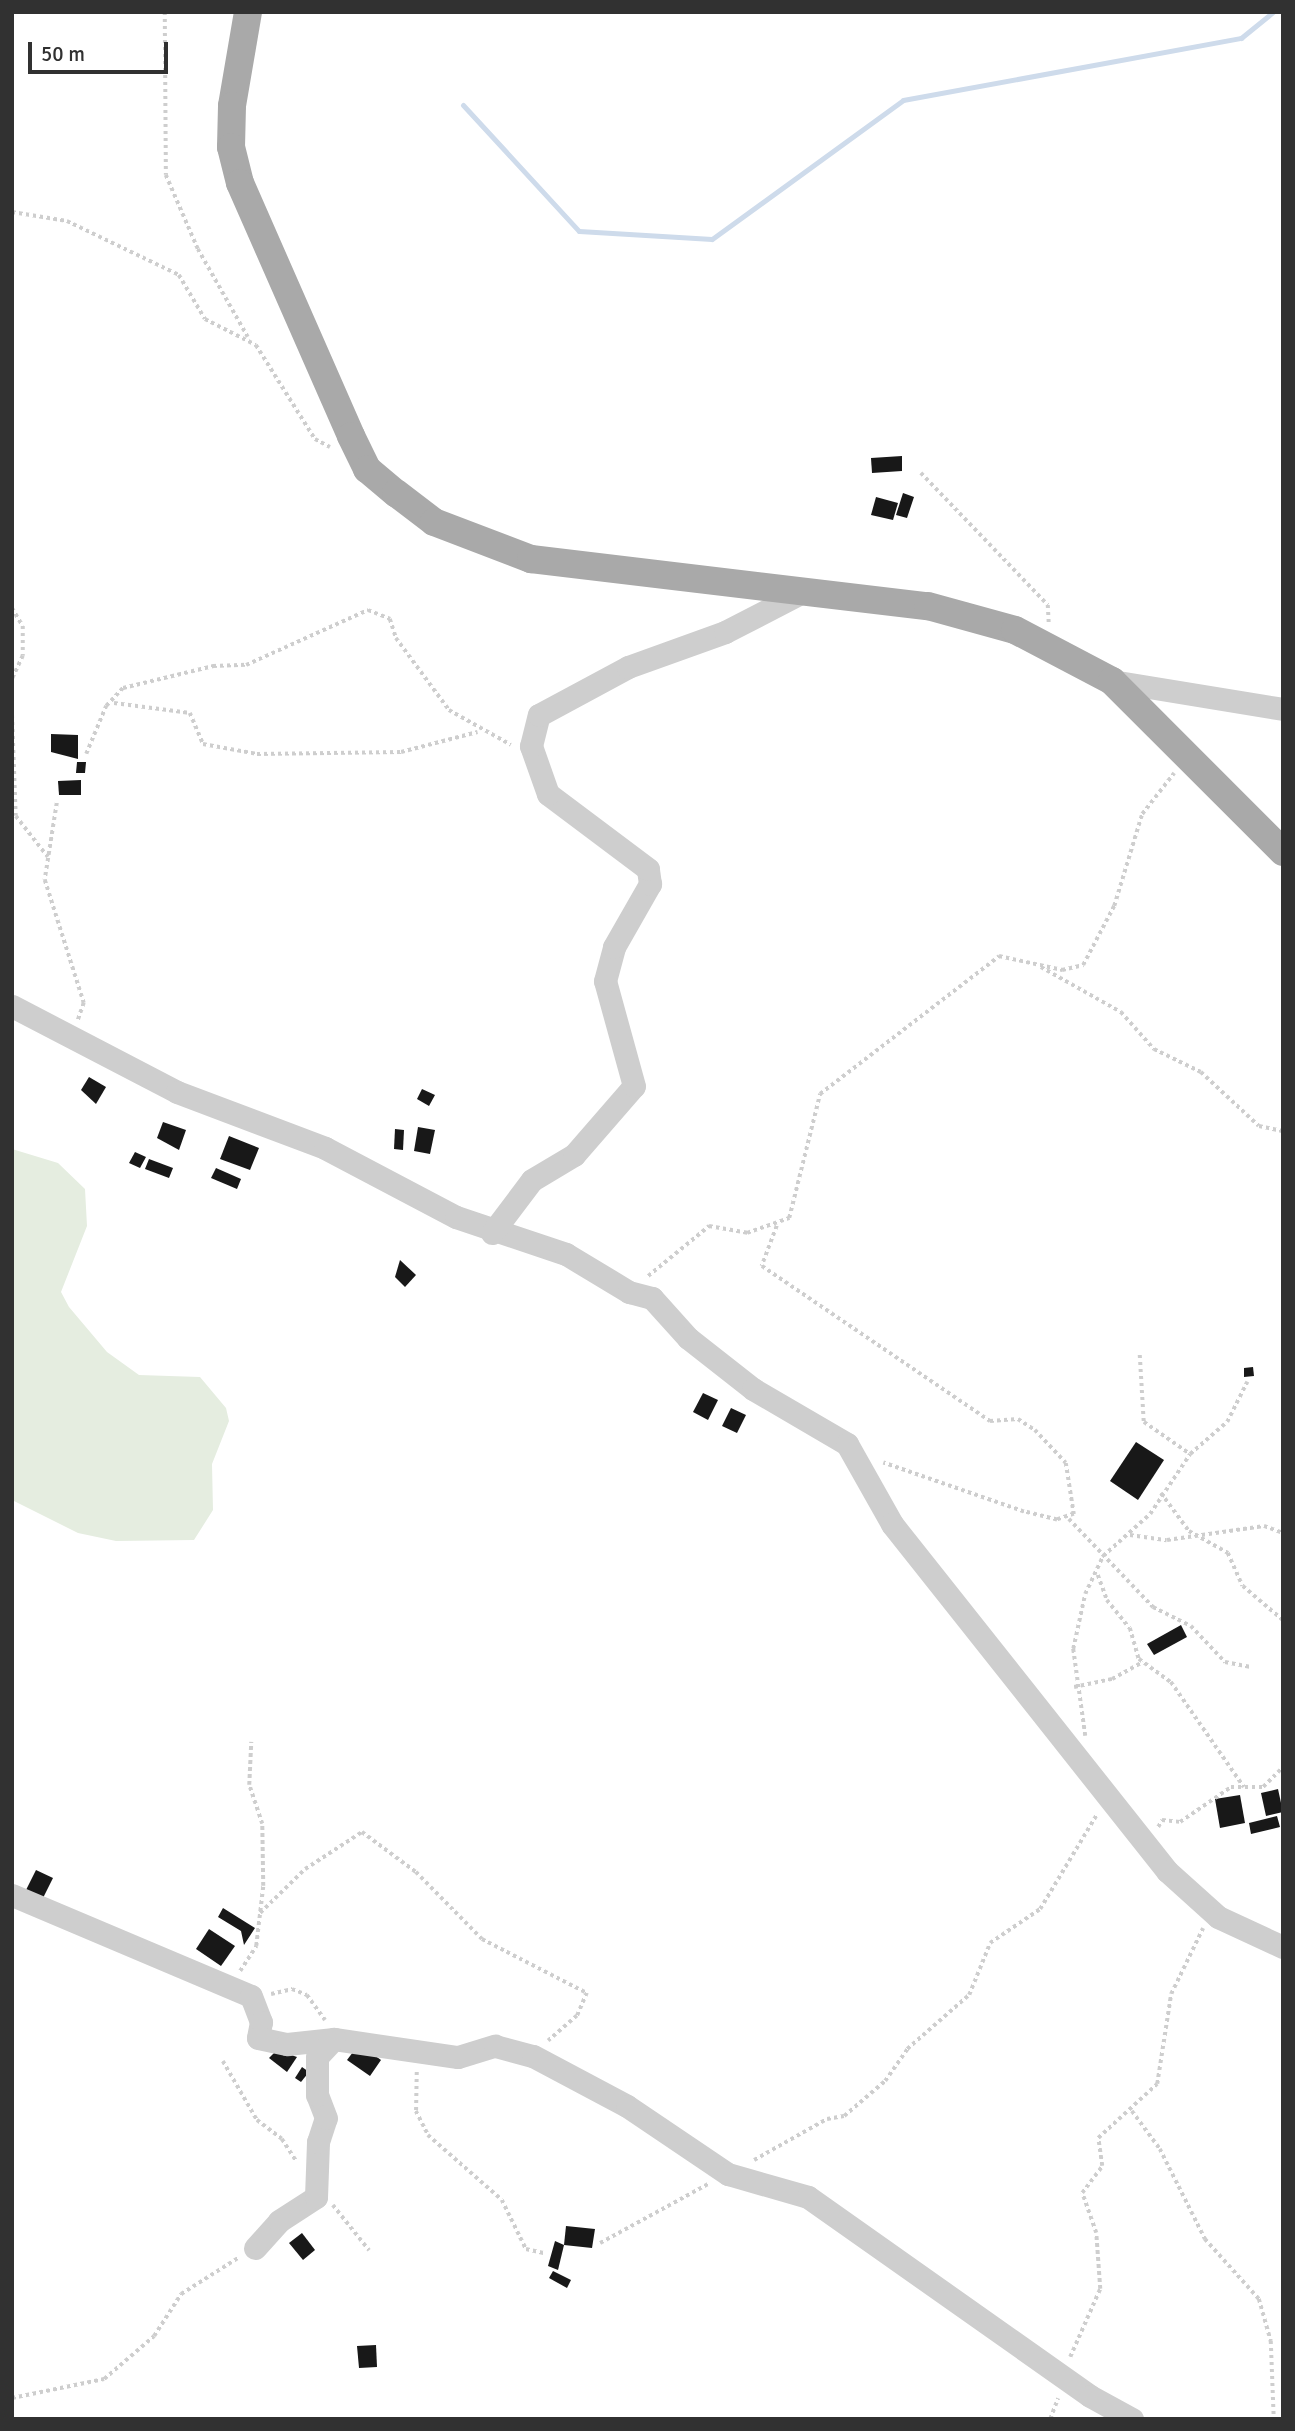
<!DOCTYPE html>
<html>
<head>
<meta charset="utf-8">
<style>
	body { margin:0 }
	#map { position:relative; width:1295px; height:2431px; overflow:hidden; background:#fff; font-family:Signika,sans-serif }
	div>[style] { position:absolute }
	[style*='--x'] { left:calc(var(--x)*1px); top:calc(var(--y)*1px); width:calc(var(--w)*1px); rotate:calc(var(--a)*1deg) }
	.green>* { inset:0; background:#e5ede0 }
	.stream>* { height:5px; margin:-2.5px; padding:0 2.5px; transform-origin:2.5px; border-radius:2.5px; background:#cedbeb }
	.building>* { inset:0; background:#181818 }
	.path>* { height:3.5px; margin-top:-1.75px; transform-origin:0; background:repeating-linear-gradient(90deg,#cecece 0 3.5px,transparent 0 7px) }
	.minor>* { height:23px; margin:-11.5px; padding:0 11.5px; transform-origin:11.5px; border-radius:11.5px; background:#cecece }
	.major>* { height:28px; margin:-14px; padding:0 14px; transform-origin:14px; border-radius:14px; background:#a9a9a9 }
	span { translate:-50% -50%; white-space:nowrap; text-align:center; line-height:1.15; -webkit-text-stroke:7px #fff; paint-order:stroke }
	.frame { position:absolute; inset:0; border:14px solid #313131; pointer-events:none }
	.scale { position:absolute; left:28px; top:42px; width:140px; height:32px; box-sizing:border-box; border:4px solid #313131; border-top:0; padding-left:9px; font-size:21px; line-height:24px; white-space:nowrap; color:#313131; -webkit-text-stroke:5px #fff; paint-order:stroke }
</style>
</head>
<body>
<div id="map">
	<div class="green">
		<div style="clip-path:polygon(12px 1149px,58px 1163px,85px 1189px,87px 1226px,61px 1292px,69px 1307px,107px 1352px,139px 1375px,200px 1377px,226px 1408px,229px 1421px,212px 1464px,213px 1510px,194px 1540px,116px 1541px,78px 1533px,12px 1500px)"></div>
	</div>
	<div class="stream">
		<div style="--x:463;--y:105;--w:171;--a:47.4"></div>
		<div style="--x:579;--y:231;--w:133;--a:3.4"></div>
		<div style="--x:712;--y:239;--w:236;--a:-36"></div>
		<div style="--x:903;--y:100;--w:344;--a:-10.4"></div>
		<div style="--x:1241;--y:38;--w:41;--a:-39.1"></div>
	</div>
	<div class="building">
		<div style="clip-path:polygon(902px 456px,902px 471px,872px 473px,871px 458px)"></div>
		<div style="clip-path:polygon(903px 493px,914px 497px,907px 518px,896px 515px)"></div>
		<div style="clip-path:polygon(876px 497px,898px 503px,893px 520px,871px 515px)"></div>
		<div style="clip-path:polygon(51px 734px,78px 735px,78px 759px,51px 752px)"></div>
		<div style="clip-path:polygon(77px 762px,86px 762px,85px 773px,76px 773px)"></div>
		<div style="clip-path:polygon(81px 780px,81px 795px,59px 795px,58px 781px)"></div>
		<div style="clip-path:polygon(89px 1077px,106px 1087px,96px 1104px,81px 1090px)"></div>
		<div style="clip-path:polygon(422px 1089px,435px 1095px,429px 1106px,417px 1099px)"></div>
		<div style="clip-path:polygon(163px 1122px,186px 1130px,179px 1150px,157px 1138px)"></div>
		<div style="clip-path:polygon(418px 1127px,435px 1130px,430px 1154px,414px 1151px)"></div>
		<div style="clip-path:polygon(395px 1129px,404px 1130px,403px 1150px,394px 1149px)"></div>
		<div style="clip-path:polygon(229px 1136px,259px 1148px,250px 1170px,220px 1159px)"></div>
		<div style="clip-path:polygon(135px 1152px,146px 1157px,140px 1168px,129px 1163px)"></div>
		<div style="clip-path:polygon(149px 1159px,173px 1168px,169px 1178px,145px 1169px)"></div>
		<div style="clip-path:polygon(216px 1168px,241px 1179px,237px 1189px,211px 1178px)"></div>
		<div style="clip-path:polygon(400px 1260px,416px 1275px,405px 1287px,395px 1277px)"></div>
		<div style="clip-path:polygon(1253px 1367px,1254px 1376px,1244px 1377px,1244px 1368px)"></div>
		<div style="clip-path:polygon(703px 1393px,718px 1400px,708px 1420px,693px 1412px)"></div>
		<div style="clip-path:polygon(731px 1408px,746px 1415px,737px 1433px,722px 1426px)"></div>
		<div style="clip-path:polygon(1136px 1442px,1164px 1460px,1138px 1500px,1110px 1481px)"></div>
		<div style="clip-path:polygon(1181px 1625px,1187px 1637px,1154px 1655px,1147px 1644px)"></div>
		<div style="clip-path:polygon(1278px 1789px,1283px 1812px,1266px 1816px,1261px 1793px)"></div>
		<div style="clip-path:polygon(1240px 1795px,1245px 1823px,1220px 1828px,1215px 1799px)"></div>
		<div style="clip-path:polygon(1277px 1816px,1280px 1827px,1251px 1834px,1249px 1823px)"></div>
		<div style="clip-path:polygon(36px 1870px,53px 1878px,41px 1902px,24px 1894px)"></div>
		<div style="clip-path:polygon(223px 1908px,255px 1928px,244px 1945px,241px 1931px,218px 1917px)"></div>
		<div style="clip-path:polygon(209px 1929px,235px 1946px,221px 1966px,196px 1949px)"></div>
		<div style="clip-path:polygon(359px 2044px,381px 2060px,370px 2076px,347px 2060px)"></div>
		<div style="clip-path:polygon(277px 2050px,297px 2057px,287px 2072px,269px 2058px)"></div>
		<div style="clip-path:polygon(302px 2067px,309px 2072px,301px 2082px,295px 2078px)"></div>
		<div style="clip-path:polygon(566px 2226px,595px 2229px,592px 2248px,564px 2245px)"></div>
		<div style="clip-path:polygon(302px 2233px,315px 2250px,303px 2260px,289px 2243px)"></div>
		<div style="clip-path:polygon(555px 2241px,564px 2245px,558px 2270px,548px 2266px)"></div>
		<div style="clip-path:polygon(553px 2271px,571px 2280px,567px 2288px,549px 2278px)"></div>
		<div style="clip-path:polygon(376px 2345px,377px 2367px,359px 2368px,357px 2346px)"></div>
	</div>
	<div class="path">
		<div style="--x:165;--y:12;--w:163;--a:89.6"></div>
		<div style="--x:166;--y:175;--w:81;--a:66.6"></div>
		<div style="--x:198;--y:249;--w:101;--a:60.4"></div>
		<div style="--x:12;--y:212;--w:56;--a:9.3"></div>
		<div style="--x:67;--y:221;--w:124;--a:25.7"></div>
		<div style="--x:179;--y:275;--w:51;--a:59.4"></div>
		<div style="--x:205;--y:319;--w:57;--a:27"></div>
		<div style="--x:256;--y:345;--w:111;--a:57.9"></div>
		<div style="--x:315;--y:439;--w:17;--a:28"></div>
		<div style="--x:921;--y:473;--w:183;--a:46.1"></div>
		<div style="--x:1048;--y:605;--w:18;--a:87"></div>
		<div style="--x:12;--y:608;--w:21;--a:59"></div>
		<div style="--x:23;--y:626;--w:30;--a:90"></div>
		<div style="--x:23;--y:656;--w:26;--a:115"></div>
		<div style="--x:114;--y:703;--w:77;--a:7.5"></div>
		<div style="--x:190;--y:713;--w:34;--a:67"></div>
		<div style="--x:203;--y:744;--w:55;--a:10.5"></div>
		<div style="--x:257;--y:754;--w:144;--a:-0.8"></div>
		<div style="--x:401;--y:752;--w:79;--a:-14.7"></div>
		<div style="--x:12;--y:708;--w:108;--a:87.9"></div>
		<div style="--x:16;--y:816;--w:52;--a:52"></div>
		<div style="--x:86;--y:754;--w:52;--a:-67.4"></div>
		<div style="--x:106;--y:706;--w:25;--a:-47"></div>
		<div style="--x:123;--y:688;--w:93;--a:-13.7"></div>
		<div style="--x:213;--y:666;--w:33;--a:-2"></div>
		<div style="--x:246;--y:665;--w:134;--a:-24.3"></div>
		<div style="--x:368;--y:610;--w:24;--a:22"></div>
		<div style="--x:390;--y:619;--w:20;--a:72"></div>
		<div style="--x:396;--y:638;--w:89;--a:53.6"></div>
		<div style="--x:449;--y:710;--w:71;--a:29.4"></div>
		<div style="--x:57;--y:803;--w:78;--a:98.9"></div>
		<div style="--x:45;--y:880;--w:129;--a:72.4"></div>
		<div style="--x:84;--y:1003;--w:18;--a:109"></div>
		<div style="--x:1041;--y:967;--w:92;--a:29.4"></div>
		<div style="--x:1121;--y:1012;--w:50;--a:48.3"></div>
		<div style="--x:1154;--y:1049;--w:52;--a:26.1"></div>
		<div style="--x:1201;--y:1072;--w:79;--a:43"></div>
		<div style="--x:1259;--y:1126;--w:25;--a:12"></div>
		<div style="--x:777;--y:1226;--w:43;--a:110.6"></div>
		<div style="--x:762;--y:1266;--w:276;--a:34.2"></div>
		<div style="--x:990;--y:1421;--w:28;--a:-4"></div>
		<div style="--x:1018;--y:1419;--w:20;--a:33"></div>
		<div style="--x:1035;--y:1430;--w:45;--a:46.8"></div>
		<div style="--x:1066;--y:1463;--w:52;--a:81.1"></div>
		<div style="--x:1074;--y:1514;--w:18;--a:161"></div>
		<div style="--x:1057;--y:1520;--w:34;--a:-166"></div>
		<div style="--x:1024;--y:1512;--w:149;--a:-160.8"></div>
		<div style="--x:648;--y:1276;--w:79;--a:-39.3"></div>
		<div style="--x:709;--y:1226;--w:39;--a:10"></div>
		<div style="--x:747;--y:1233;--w:45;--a:-19.7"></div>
		<div style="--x:789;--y:1218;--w:128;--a:-76"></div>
		<div style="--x:820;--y:1094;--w:226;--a:-37.6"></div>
		<div style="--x:999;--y:956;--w:65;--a:12.5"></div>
		<div style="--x:1062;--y:970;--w:22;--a:-13"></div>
		<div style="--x:1083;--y:965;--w:67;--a:-62.3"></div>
		<div style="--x:1114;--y:906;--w:96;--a:-73.1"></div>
		<div style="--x:1142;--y:814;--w:52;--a:-52"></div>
		<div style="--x:1140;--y:1355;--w:67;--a:86.6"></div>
		<div style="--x:1144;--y:1422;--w:56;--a:34.8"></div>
		<div style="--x:1161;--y:1493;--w:47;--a:53.6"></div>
		<div style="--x:1189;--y:1531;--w:45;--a:29.4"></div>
		<div style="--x:1228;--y:1553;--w:36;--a:66"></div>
		<div style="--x:1243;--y:1586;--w:52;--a:40.4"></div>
		<div style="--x:1069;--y:1519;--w:122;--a:46.3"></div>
		<div style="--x:1153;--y:1607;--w:42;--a:26.6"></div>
		<div style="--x:1191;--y:1626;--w:50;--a:46.6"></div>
		<div style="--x:1225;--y:1662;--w:25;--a:11"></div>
		<div style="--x:1130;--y:1535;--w:37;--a:8"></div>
		<div style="--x:1167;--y:1540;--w:98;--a:-8.2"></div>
		<div style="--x:1264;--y:1526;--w:20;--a:20"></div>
		<div style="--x:1098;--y:1575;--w:27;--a:70"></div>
		<div style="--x:1107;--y:1600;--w:36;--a:51"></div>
		<div style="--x:1130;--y:1628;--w:32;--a:74"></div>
		<div style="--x:1139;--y:1659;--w:39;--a:36"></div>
		<div style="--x:1171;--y:1682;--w:128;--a:55.2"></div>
		<div style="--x:1074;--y:1687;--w:39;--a:-12"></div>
		<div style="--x:1112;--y:1679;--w:35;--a:-29"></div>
		<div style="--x:1085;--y:1736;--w:88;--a:-97.9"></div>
		<div style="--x:1073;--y:1649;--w:56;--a:-77.7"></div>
		<div style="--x:1085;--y:1594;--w:42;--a:-64.7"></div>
		<div style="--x:1103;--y:1556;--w:63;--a:-41.8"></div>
		<div style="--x:1150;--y:1514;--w:72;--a:-56.3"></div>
		<div style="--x:1190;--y:1454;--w:49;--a:-40.9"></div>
		<div style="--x:1227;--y:1422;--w:45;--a:-63.4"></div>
		<div style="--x:1158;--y:1827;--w:8;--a:-60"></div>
		<div style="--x:1162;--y:1820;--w:18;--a:6"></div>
		<div style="--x:1180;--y:1822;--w:62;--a:-34.5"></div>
		<div style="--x:1231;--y:1787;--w:32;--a:0"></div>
		<div style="--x:1263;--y:1787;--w:28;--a:-45"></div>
		<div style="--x:260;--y:1913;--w:63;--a:-44.4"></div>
		<div style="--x:305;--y:1869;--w:68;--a:-33"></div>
		<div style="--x:362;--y:1832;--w:67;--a:36.5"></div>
		<div style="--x:416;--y:1872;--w:94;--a:45.4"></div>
		<div style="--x:482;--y:1939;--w:118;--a:27.2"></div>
		<div style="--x:587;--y:1993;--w:25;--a:113"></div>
		<div style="--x:577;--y:2016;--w:38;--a:139"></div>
		<div style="--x:240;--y:1971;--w:30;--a:-57"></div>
		<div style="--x:256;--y:1946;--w:60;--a:-83.3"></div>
		<div style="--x:263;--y:1886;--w:62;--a:-90.9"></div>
		<div style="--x:262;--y:1824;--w:41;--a:-108.4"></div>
		<div style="--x:249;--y:1785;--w:43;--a:-87.3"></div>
		<div style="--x:271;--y:1994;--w:22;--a:-13"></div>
		<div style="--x:292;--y:1989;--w:16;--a:22"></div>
		<div style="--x:307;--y:1995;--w:31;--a:54"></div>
		<div style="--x:223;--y:2061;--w:68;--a:60"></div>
		<div style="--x:257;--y:2120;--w:31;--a:37"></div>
		<div style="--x:282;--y:2139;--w:27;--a:57"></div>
		<div style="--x:417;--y:2072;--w:39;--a:91"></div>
		<div style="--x:416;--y:2111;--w:27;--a:63"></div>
		<div style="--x:428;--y:2135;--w:98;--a:41.3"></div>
		<div style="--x:502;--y:2200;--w:55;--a:63.9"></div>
		<div style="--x:526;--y:2249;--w:18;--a:13"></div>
		<div style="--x:1132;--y:2111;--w:47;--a:53.6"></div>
		<div style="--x:1160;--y:2149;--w:101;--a:63.4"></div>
		<div style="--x:1205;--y:2239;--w:81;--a:48"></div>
		<div style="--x:1259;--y:2299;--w:44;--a:74.1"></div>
		<div style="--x:1271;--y:2341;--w:78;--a:87.8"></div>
		<div style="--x:754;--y:2160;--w:84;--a:-29.3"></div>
		<div style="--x:827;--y:2119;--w:17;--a:-10"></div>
		<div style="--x:844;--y:2116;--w:54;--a:-40.5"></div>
		<div style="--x:885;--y:2081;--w:39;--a:-55"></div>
		<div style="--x:907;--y:2049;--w:82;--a:-41.1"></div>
		<div style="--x:969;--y:1995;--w:56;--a:-68"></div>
		<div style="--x:990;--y:1943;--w:60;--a:-34.2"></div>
		<div style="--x:1040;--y:1909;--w:111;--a:-59"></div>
		<div style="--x:333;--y:2205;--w:58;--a:51.3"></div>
		<div style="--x:600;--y:2243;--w:123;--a:-28.6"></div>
		<div style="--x:1070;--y:2357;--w:74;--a:-66.2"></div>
		<div style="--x:1100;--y:2289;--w:56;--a:-94.1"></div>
		<div style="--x:1096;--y:2233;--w:42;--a:-109.3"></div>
		<div style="--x:1082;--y:2193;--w:34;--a:-53"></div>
		<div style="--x:1102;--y:2166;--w:28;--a:-98"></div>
		<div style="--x:1098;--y:2138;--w:80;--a:-42.5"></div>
		<div style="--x:1157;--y:2084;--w:91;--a:-81.2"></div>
		<div style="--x:1171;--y:1994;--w:73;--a:-64.1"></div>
		<div style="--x:12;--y:2398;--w:94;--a:-11.7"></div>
		<div style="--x:104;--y:2379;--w:66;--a:-40.7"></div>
		<div style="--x:154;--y:2336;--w:50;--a:-57.3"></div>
		<div style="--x:181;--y:2294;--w:67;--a:-32.3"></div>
		<div style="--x:1050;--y:2419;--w:22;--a:-69"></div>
	</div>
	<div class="minor">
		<div style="--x:1112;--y:681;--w:173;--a:9.3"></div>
		<div style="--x:12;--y:1006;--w:186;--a:27.5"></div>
		<div style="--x:177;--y:1092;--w:158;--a:20.7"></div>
		<div style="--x:325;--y:1148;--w:148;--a:27.8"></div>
		<div style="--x:456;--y:1217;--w:116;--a:18.6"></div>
		<div style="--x:566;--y:1254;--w:74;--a:31.1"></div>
		<div style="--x:629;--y:1292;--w:24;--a:15"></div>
		<div style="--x:652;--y:1298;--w:54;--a:48"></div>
		<div style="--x:688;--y:1338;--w:83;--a:38.1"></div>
		<div style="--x:753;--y:1389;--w:109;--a:30.3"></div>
		<div style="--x:847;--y:1444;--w:92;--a:60.6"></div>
		<div style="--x:892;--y:1524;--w:443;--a:51.6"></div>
		<div style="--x:1167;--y:1871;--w:69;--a:42"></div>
		<div style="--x:1218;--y:1917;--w:72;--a:24.8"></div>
		<div style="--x:492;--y:1233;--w:66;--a:-53"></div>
		<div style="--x:532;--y:1180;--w:49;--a:-30.8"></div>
		<div style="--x:574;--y:1155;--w:91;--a:-49"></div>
		<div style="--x:634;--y:1086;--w:109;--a:-105.4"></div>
		<div style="--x:605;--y:981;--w:35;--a:-75"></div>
		<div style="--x:614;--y:947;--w:73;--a:-60.3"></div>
		<div style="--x:650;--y:884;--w:15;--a:-98"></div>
		<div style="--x:648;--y:869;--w:125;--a:-143.1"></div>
		<div style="--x:548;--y:794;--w:51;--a:-109.5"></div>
		<div style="--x:531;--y:746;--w:32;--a:-76"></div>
		<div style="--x:539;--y:715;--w:101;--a:-28.3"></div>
		<div style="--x:628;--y:667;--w:103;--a:-19.8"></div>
		<div style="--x:725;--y:632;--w:85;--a:-27.2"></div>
		<div style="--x:12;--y:1895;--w:259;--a:22.9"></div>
		<div style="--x:251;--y:1996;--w:28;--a:69"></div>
		<div style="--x:261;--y:2022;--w:16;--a:101"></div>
		<div style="--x:258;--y:2038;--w:30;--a:12"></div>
		<div style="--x:287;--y:2044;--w:47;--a:-6.1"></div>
		<div style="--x:334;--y:2039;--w:125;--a:8.3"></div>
		<div style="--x:458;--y:2057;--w:39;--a:-17"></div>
		<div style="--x:495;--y:2046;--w:39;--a:15"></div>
		<div style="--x:533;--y:2056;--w:106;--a:28"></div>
		<div style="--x:627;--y:2106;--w:122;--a:34"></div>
		<div style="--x:728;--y:2174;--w:83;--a:16"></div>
		<div style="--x:808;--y:2197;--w:345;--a:35.2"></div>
		<div style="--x:1090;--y:2396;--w:48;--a:28.7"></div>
		<div style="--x:255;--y:2248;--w:36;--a:-48"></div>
		<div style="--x:279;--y:2221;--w:44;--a:-33"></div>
		<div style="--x:316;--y:2197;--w:55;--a:-87.9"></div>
		<div style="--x:318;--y:2142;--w:25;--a:-72"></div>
		<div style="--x:326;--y:2118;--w:25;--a:-111"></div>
		<div style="--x:317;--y:2095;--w:38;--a:-90"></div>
		<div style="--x:317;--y:2057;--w:25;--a:-47"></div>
	</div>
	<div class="major">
		<div style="--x:248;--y:12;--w:95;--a:99.7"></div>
		<div style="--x:232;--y:106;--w:41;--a:91.4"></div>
		<div style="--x:231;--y:147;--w:37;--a:76"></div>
		<div style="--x:240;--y:183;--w:276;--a:66.3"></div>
		<div style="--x:351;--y:436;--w:37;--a:64"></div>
		<div style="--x:367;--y:469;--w:38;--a:40"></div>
		<div style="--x:396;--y:493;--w:48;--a:37.3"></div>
		<div style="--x:434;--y:522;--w:104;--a:20.9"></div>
		<div style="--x:531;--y:559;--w:400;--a:6.8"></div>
		<div style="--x:928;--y:606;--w:90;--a:15.4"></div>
		<div style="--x:1015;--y:630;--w:110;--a:27.7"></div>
		<div style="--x:1112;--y:681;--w:242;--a:45"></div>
	</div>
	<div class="frame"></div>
	<div class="scale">50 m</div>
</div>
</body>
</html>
